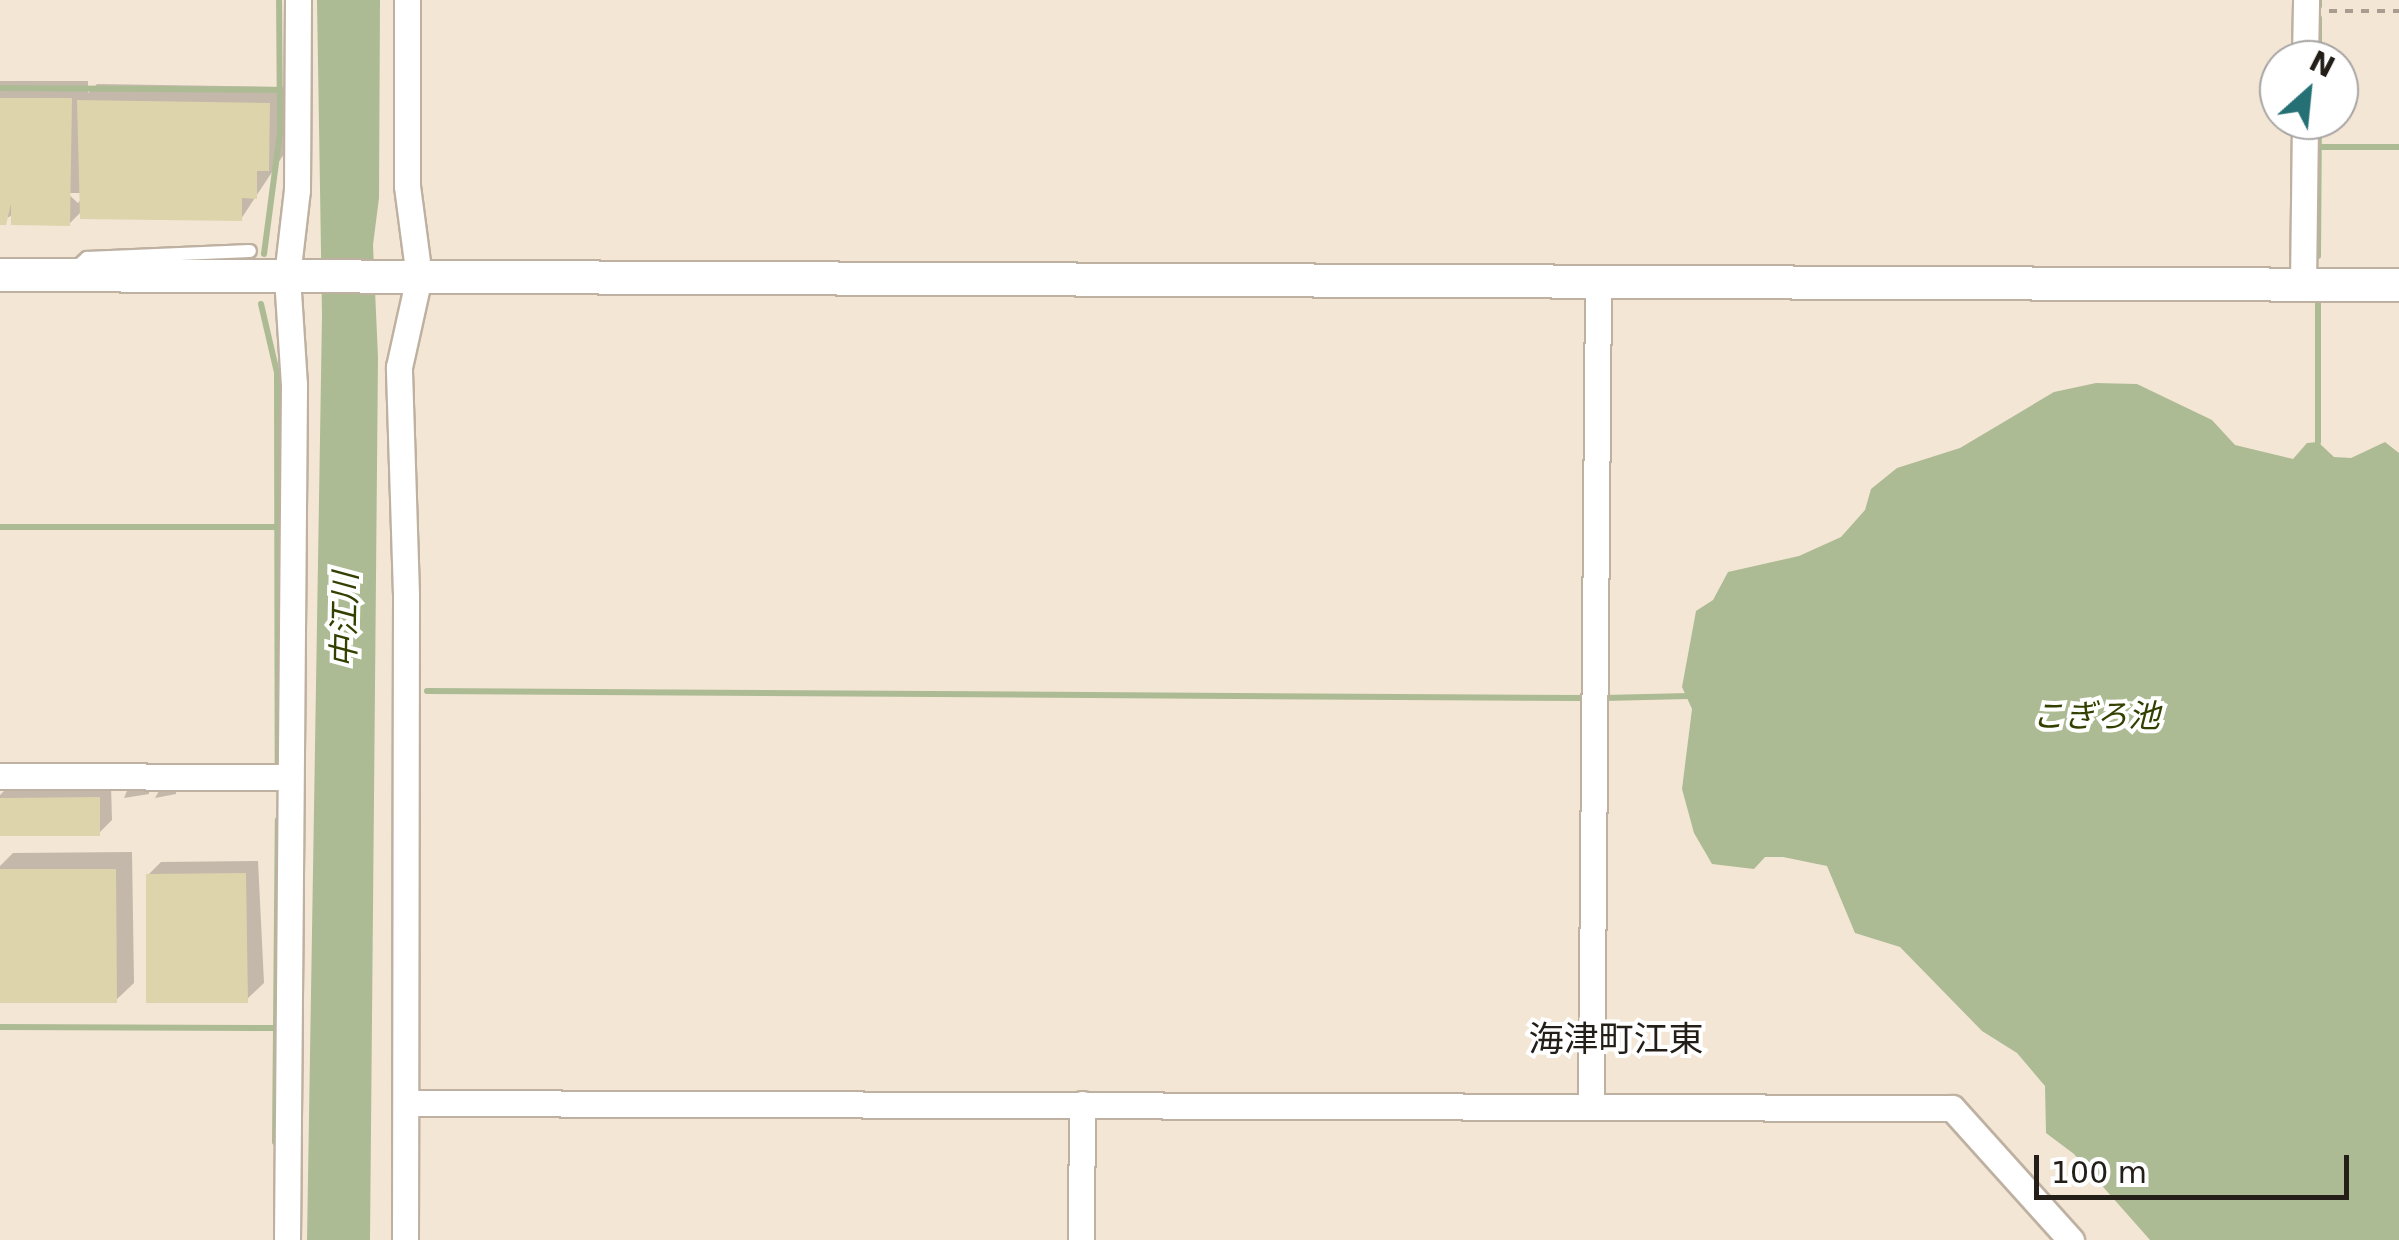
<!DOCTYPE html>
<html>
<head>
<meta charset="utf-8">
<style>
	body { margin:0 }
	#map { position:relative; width:2399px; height:1240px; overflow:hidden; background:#f4e6d5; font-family:"DejaVu Sans","Noto Sans JP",sans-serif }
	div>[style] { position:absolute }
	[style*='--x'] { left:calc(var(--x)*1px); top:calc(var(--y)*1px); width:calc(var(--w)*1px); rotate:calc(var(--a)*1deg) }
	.water>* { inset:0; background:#adbb94 }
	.shadow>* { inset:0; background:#0003 }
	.stream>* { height:6px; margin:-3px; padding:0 3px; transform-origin:3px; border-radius:3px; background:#adbb94 }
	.building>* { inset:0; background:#ddd4ab }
	.path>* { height:4px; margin-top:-2px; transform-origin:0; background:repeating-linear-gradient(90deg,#a89d90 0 8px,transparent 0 16px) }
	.roads { filter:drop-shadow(2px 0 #beb1a1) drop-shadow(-2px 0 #beb1a1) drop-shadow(0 2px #beb1a1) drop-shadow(0 -2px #beb1a1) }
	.service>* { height:12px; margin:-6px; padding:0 6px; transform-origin:6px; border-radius:6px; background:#fff }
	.minor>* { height:25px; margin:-12.5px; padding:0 12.5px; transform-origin:12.5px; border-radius:12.5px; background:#fff }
	.tertiary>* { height:32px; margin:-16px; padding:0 16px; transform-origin:16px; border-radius:16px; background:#fff }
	span { translate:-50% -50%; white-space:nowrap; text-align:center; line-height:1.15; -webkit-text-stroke:8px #fff; paint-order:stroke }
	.water-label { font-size:32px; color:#324100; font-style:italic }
	.quarter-label { font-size:35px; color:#231e18 }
	.north { position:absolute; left:2259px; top:40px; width:100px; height:100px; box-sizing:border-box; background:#fff; border:2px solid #a7a5a3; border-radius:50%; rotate:27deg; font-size:28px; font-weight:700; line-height:40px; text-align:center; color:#231e18 }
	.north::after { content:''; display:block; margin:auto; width:35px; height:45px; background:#257075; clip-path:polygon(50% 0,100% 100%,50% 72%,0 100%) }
	.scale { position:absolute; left:2034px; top:1155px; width:315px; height:45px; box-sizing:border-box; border:5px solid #231e18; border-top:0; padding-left:12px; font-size:30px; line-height:35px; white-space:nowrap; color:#231e18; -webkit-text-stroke:8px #fff; paint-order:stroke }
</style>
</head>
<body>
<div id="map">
	<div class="water">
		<div style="clip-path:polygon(317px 0,380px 0,379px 198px,373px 245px,378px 357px,370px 1240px,307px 1240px,322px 315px)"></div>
		<div style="clip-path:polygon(2096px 383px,2137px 384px,2212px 420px,2235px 445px,2293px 459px,2307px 443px,2318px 442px,2334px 457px,2351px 458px,2385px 442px,2399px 453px,2399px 1240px,2150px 1240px,2074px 1154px,2046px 1133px,2045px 1086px,2017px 1053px,1982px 1031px,1900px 947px,1855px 933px,1827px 866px,1783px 857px,1765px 857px,1754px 869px,1712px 864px,1694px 833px,1682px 789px,1692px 709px,1682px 687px,1696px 611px,1713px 600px,1728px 572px,1799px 556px,1841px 537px,1865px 510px,1871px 489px,1897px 468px,1960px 448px,2054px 392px)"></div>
	</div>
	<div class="shadow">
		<div style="clip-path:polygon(evenodd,0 81px,88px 81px,88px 93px,97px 84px,286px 87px,286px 151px,241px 219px,83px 210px,69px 224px,14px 214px,0 222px,0 81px,67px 193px,87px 193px,78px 203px,67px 193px)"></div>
		<div style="clip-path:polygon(9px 786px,111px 786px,112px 820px,99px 833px,0 834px,0 795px)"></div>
		<div style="clip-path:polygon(127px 791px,149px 791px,149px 794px,124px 798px)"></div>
		<div style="clip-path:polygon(159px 791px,176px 791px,176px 794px,155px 798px)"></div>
		<div style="clip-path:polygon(132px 852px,134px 983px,116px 1000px,0 1001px,0 866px,13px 853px)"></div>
		<div style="clip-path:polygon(258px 861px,264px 983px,246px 1000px,148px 875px,161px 862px)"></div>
	</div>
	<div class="stream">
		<div style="--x:2319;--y:0;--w:6;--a:90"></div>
		<div style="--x:2319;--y:60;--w:42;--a:-90"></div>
		<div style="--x:0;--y:88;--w:279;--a:0.4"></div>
		<div style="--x:2319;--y:147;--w:80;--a:0"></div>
		<div style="--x:264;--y:254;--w:122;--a:-82.5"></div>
		<div style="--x:280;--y:133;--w:133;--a:-90.4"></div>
		<div style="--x:2318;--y:256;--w:136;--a:-89.6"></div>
		<div style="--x:261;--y:304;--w:71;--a:76.9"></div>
		<div style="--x:277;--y:373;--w:394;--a:89.9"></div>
		<div style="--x:2318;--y:442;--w:139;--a:-90"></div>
		<div style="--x:0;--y:527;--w:276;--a:0"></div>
		<div style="--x:427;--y:691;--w:1160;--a:0.35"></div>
		<div style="--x:1604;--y:698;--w:85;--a:-1.3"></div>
		<div style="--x:0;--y:1027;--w:275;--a:0.2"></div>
		<div style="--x:275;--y:1142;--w:322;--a:-89.5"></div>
	</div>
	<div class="building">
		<div style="clip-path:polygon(0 98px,72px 98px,70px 226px,11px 225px,11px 204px,6px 225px,0 225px)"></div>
		<div style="clip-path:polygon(77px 100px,270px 103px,269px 171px,257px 171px,257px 199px,242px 198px,242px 221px,80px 219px)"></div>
		<div style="clip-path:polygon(100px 797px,100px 836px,0 836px,0 798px)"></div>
		<div style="clip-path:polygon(0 869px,116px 869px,117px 1003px,0 1003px)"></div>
		<div style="clip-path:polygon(246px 873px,248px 1003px,146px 1003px,146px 874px)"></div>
	</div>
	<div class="path">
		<div style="--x:2329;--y:11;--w:70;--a:0"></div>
	</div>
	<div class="roads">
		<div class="service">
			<div style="--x:74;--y:270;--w:18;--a:-43"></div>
			<div style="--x:87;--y:258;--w:163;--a:-2.5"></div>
		</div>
		<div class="minor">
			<div style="--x:2305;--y:60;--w:60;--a:-89"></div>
			<div style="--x:2303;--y:285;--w:165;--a:-89.3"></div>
			<div style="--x:0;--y:776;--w:290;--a:0.2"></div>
			<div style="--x:407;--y:1103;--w:1545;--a:0.19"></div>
			<div style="--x:1952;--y:1108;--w:178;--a:48"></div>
			<div style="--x:1591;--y:1106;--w:822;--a:-89.51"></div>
			<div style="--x:287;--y:1240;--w:855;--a:-89.53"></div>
			<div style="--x:294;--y:385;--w:109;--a:-93.7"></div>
			<div style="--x:287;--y:276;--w:87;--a:-83.4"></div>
			<div style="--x:297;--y:190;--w:190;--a:-89.7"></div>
			<div style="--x:405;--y:1240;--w:646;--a:-89.91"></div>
			<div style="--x:406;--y:594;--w:227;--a:-91.8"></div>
			<div style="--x:399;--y:367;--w:92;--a:-77.5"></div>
			<div style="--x:419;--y:277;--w:92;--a:-97.5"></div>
			<div style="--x:407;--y:186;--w:186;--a:-90"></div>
			<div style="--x:1081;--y:1240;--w:136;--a:-89.6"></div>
		</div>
		<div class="tertiary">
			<div style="--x:0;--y:275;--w:2399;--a:0.24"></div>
		</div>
	</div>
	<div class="water-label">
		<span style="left:345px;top:620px;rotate:-89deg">中江川</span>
		<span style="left:2096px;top:716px">こぎろ池</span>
	</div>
	<div class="quarter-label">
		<span style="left:1616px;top:1039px">海津町江東</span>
	</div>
	<div class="north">N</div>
	<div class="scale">100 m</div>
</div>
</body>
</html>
